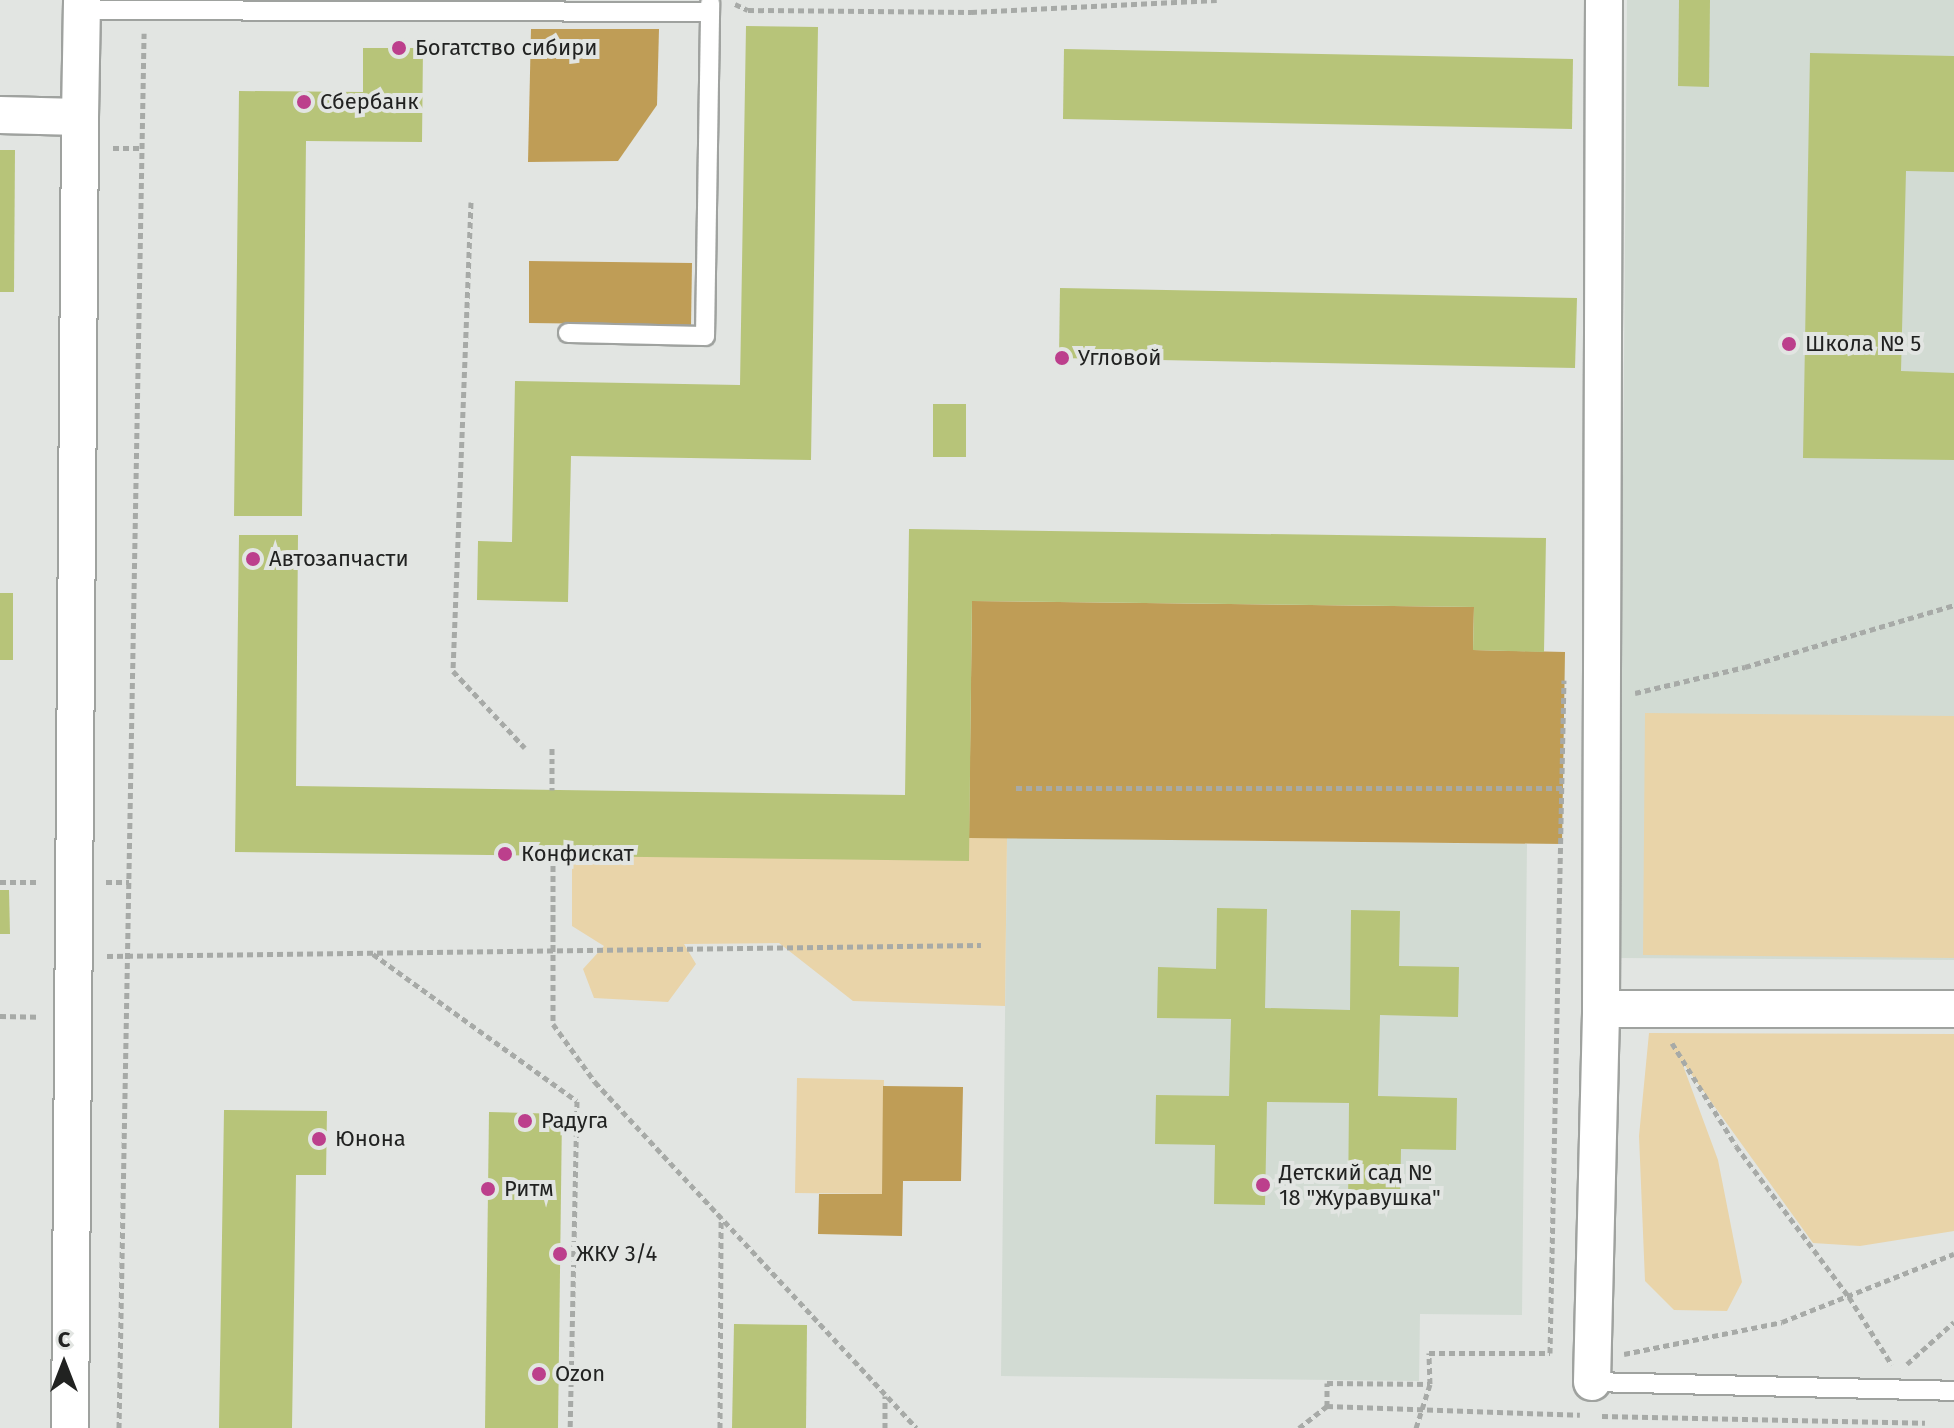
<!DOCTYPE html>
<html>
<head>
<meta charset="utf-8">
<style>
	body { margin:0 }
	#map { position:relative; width:1954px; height:1428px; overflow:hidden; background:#e2e5e2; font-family:"Fira Sans",sans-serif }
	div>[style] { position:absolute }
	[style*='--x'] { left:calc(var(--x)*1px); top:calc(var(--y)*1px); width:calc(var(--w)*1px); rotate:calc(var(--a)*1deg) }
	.built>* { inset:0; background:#d2dbd3 }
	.green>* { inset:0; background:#e9d4a9 }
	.forest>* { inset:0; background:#bf9d56 }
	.building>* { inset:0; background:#b7c479 }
	.path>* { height:5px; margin-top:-2.5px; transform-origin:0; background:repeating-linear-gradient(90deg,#a7aaa7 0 6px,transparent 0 10px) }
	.roads { filter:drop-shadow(2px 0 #9fa29f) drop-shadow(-2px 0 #9fa29f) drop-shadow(0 2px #9fa29f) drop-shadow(0 -2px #9fa29f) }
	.service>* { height:18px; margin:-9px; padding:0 9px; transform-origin:9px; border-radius:9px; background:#fff }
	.minor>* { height:36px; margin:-18px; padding:0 18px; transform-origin:18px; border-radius:18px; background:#fff }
	.dots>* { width:22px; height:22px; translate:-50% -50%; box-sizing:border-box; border:4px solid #e2e5e2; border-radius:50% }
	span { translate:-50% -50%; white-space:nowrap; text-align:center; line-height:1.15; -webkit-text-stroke:8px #e2e5e2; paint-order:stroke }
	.poi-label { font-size:22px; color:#212221 }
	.left { translate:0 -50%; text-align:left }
	.north { position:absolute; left:24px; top:1324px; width:80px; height:80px; -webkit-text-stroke:6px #e2e5e2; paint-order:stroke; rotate:0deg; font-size:22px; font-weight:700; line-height:32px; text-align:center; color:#212221 }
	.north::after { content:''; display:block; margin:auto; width:28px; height:36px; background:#212221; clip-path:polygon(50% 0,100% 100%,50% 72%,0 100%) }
</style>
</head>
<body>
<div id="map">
	<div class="built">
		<div style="clip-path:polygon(1627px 0,1954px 0,1954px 960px,1619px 958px)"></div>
		<div style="clip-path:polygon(1007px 838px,1527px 844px,1522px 1315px,1420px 1314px,1419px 1381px,1001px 1376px)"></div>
	</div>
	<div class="green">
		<div style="clip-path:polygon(1645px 713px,1954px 716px,1954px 958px,1643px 955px)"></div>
		<div style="clip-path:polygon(969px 838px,1007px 838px,1005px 1006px,853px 1001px,779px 943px,684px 944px,696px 964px,668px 1002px,594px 998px,583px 969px,604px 946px,572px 926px,572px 855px,969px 860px)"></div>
		<div style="clip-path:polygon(1649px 1033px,1954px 1034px,1954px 1231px,1860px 1246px,1813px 1243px,1681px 1060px,1718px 1160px,1742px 1282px,1727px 1311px,1674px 1310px,1645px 1281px,1639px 1136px)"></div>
		<div style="clip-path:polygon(797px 1078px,884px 1080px,882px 1194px,795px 1193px)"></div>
	</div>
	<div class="forest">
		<div style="clip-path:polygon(531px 29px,659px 29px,657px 105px,618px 161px,528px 162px)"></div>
		<div style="clip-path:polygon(529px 261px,692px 263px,691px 325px,529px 323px)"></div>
		<div style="clip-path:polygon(972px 601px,1474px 607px,1473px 650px,1565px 652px,1562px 844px,969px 838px)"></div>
		<div style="clip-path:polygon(883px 1086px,963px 1087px,961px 1181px,903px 1181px,902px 1236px,818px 1234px,819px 1194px,882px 1194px)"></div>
	</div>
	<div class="building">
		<div style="clip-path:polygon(1679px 0,1710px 0,1709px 87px,1678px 86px)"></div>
		<div style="clip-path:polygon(746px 26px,818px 27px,811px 460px,571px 456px,568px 602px,477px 600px,478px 541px,512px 542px,515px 381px,740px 385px)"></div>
		<div style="clip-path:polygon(363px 48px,423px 48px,422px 142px,306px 141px,302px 516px,234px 516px,239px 91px,363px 92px)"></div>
		<div style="clip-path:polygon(1064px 49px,1573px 59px,1572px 129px,1063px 119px)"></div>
		<div style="clip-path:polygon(1810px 53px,1954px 56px,1954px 172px,1906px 171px,1901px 371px,1954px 373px,1954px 460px,1803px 458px)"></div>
		<div style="clip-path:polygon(0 150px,15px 150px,14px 292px,0 292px)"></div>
		<div style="clip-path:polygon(1060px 288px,1577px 298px,1575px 368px,1059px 358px)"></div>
		<div style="clip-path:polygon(933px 404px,966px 404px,966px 457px,933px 457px)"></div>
		<div style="clip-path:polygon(909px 529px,1546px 538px,1544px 652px,1473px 650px,1474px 607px,972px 601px,969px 861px,235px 852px,239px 535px,298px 535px,296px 786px,905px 795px)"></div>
		<div style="clip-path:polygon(0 593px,13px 593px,13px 660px,0 660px)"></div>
		<div style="clip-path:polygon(0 890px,9px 890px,10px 934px,0 934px)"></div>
		<div style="clip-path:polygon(1217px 908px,1267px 909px,1265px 1008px,1350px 1010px,1351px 910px,1400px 911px,1399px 966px,1459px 967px,1458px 1017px,1380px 1015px,1378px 1096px,1457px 1098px,1456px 1150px,1401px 1149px,1400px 1208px,1348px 1206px,1349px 1103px,1267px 1102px,1265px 1205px,1214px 1204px,1215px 1145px,1155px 1144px,1156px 1095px,1229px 1096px,1231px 1019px,1157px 1018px,1158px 967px,1216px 969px)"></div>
		<div style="clip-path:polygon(224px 1110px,327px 1111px,326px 1175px,296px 1175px,292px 1428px,219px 1428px)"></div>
		<div style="clip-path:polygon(489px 1112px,562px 1114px,558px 1428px,485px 1428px)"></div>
		<div style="clip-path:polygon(734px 1324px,807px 1325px,806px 1428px,732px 1428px)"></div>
	</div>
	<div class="path">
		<div style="--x:735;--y:4;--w:14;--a:25"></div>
		<div style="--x:748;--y:10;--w:223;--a:0.5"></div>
		<div style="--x:971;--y:12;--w:246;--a:-2.8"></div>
		<div style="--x:113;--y:148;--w:29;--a:0"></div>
		<div style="--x:471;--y:202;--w:469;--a:92.2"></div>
		<div style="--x:453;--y:671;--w:105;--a:46.9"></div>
		<div style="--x:1635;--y:693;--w:113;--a:-13.3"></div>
		<div style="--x:1745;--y:667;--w:218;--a:-16.5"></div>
		<div style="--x:552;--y:748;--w:42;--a:90"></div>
		<div style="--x:1016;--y:788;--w:549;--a:0"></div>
		<div style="--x:553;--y:855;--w:169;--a:90"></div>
		<div style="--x:553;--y:1024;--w:72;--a:54.1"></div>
		<div style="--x:595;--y:1082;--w:472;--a:47.1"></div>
		<div style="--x:0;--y:882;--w:40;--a:0"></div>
		<div style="--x:106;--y:882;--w:23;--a:0"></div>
		<div style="--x:373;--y:954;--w:251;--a:35.8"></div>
		<div style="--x:577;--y:1101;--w:327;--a:91.2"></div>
		<div style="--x:107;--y:956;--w:874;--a:-0.72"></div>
		<div style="--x:0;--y:1016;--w:39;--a:1"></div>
		<div style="--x:1672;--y:1043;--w:121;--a:58.1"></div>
		<div style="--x:1736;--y:1146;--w:189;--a:53.2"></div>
		<div style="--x:1849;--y:1297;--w:80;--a:57.7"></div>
		<div style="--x:1624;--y:1354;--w:161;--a:-11.4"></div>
		<div style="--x:1782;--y:1322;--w:185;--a:-21.6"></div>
		<div style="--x:1907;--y:1364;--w:63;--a:-41.8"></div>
		<div style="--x:1327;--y:1406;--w:253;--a:2"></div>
		<div style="--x:1602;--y:1416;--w:323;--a:1.2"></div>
		<div style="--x:119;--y:1428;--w:1395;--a:-88.97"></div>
		<div style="--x:720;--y:1428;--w:210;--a:-89.7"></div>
		<div style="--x:885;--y:1428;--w:32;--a:-90"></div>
		<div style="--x:1299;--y:1428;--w:36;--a:-38"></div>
		<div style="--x:1327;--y:1406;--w:23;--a:-90"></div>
		<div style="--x:1327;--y:1383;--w:103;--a:0.6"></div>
		<div style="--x:1430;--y:1384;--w:31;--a:-92"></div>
		<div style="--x:1429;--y:1353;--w:121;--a:0"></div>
		<div style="--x:1550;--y:1353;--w:673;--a:-88.81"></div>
		<div style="--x:1416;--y:1428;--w:46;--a:-72.3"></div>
	</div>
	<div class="roads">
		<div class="service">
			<div style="--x:82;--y:10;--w:627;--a:0.18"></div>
			<div style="--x:568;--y:333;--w:137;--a:1.3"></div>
			<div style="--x:705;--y:336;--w:333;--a:-89.1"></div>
			<div style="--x:1592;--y:1382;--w:362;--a:1.4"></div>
		</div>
		<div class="minor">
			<div style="--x:0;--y:115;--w:80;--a:1.4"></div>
			<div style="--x:80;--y:117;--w:117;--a:-89"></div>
			<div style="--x:1601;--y:1009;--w:353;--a:0"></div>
			<div style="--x:1592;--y:1382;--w:373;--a:-88.6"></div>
			<div style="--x:1601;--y:1009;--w:1009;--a:-89.83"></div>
			<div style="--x:70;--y:1428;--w:1311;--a:-89.56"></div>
		</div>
	</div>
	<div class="dots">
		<div style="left:399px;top:48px;background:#bc3f8c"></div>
		<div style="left:304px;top:102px;background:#bc3f8c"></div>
		<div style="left:1789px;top:344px;background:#bc3f8c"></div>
		<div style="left:1062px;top:358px;background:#bc3f8c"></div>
		<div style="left:253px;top:559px;background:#bc3f8c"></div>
		<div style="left:505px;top:854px;background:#bc3f8c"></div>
		<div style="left:525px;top:1121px;background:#bc3f8c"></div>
		<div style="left:319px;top:1139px;background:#bc3f8c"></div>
		<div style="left:1263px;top:1185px;background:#bc3f8c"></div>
		<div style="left:488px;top:1189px;background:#bc3f8c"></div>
		<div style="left:560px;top:1254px;background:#bc3f8c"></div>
		<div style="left:539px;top:1374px;background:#bc3f8c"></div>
	</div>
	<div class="poi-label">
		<span class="left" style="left:415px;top:48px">Богатство сибири</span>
		<span class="left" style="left:320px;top:102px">Сбербанк</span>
		<span class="left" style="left:1805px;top:344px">Школа № 5</span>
		<span class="left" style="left:1078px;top:358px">Угловой</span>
		<span class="left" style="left:269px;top:559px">Автозапчасти</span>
		<span class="left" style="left:521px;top:854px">Конфискат</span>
		<span class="left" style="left:541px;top:1121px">Радуга</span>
		<span class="left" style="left:335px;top:1139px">Юнона</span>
		<span class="left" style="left:1279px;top:1185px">Детский сад №<br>18 "Журавушка"</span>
		<span class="left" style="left:504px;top:1189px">Ритм</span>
		<span class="left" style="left:576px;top:1254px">ЖКУ 3/4</span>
		<span class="left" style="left:555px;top:1374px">Ozon</span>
	</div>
	<div class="north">С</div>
</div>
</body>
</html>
